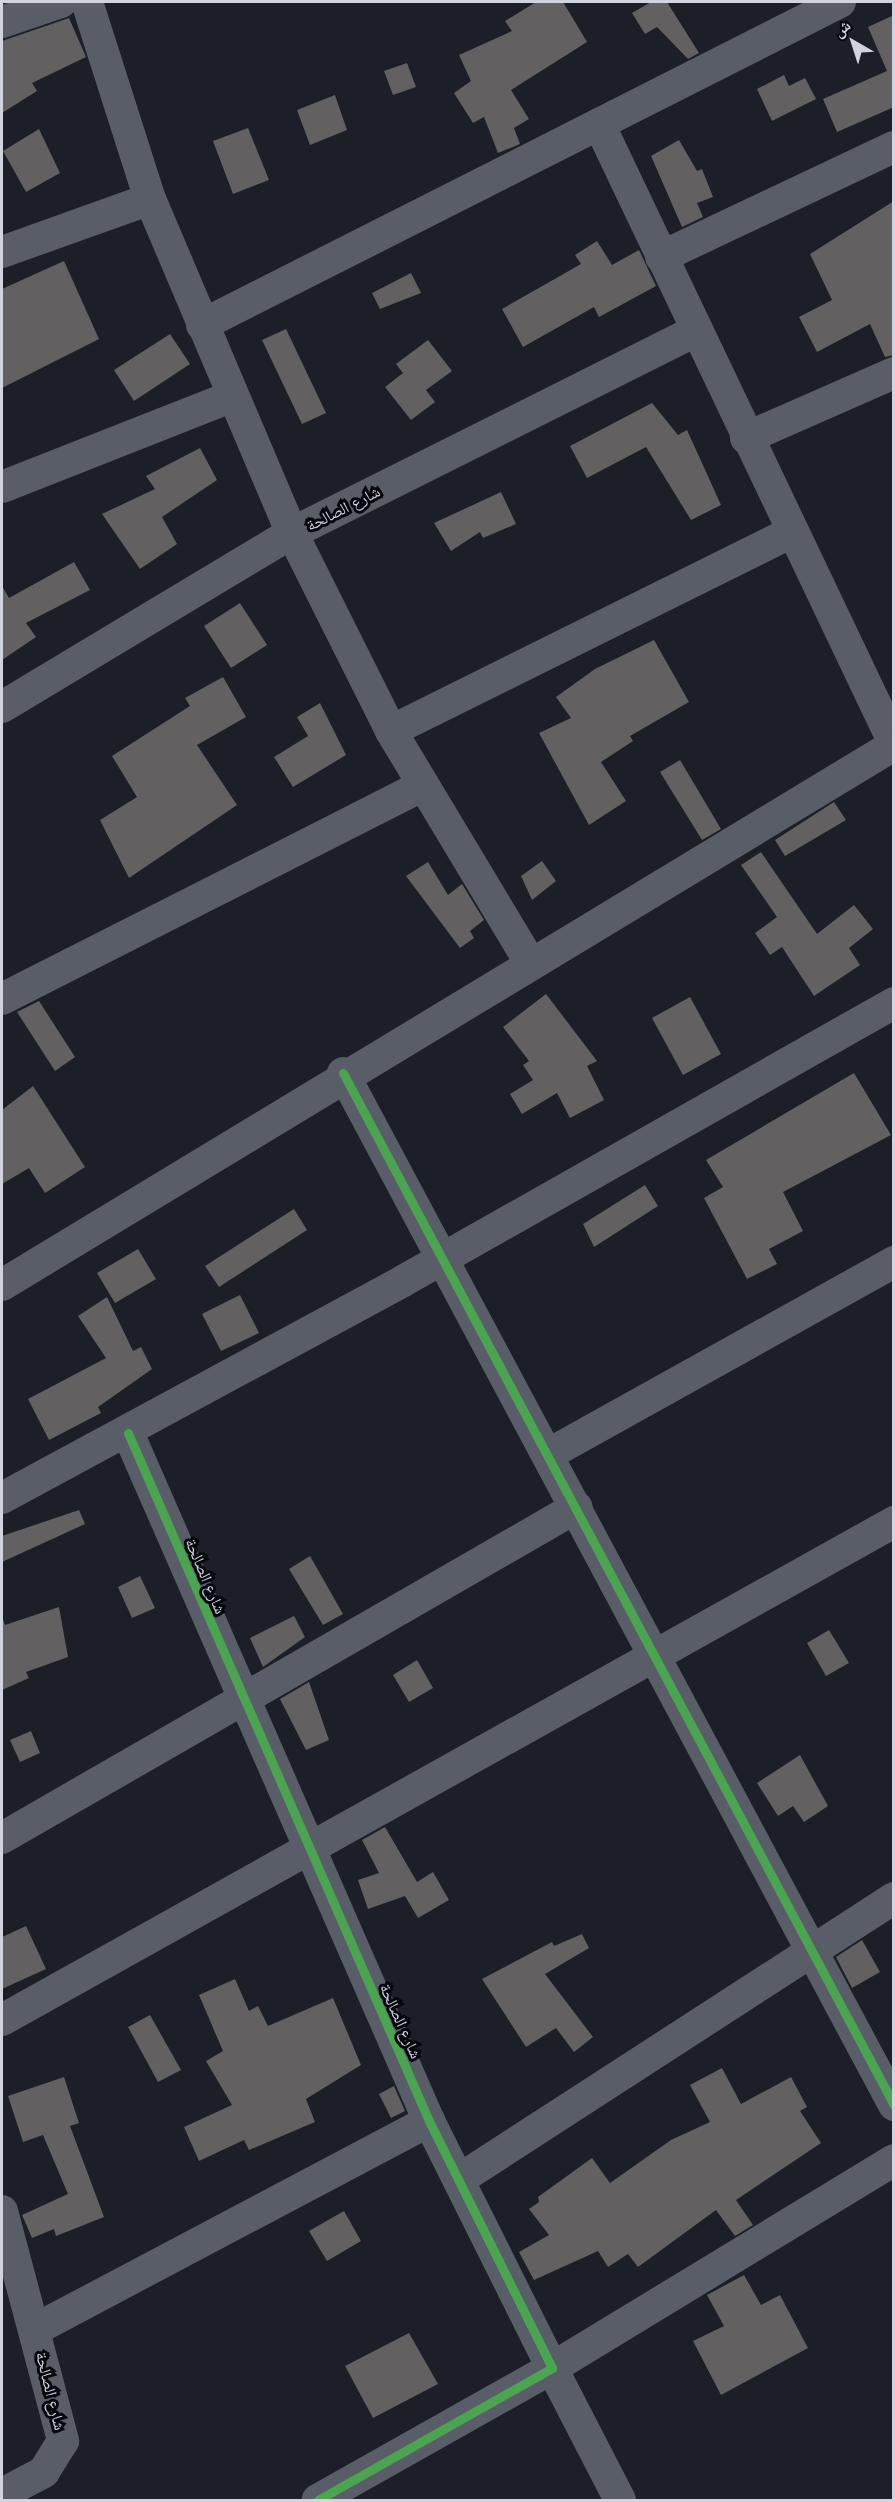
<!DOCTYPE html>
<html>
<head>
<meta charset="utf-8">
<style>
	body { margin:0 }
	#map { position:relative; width:895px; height:2502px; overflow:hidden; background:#1c1f27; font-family:"Libre Baskerville","Noto Naskh Arabic",serif }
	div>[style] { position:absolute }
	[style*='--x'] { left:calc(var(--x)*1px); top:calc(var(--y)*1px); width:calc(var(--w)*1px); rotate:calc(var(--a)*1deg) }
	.building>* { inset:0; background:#626061 }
	.minor>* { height:32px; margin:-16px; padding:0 16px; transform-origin:16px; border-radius:16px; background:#595d67 }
	.cycleway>* { height:9px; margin:-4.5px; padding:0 4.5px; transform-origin:4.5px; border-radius:4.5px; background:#4ca352 }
	span { translate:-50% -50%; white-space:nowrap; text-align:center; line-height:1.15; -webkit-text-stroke:6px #06070d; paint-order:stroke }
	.street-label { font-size:16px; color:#d1d4df }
	.frame { position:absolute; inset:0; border:3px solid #d1d4df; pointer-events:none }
	.north { position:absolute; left:823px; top:12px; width:60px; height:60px; -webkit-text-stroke:4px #06070d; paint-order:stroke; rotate:321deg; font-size:16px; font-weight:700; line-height:24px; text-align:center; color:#d1d4df }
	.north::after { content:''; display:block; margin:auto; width:21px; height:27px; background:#d1d4df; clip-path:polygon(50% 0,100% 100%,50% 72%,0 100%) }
</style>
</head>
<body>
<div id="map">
	<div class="building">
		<div style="clip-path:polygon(536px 2px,563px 2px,587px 42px,511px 90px,529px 119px,514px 128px,520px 144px,498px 153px,484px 117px,473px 123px,454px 93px,471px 81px,459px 55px,512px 31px,505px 21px)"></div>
		<div style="clip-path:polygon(651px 2px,667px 2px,699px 53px,688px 59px,657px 27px,645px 34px,632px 13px)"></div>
		<div style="clip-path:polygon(894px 15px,894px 107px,837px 132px,823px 99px,887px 71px,868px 27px)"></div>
		<div style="clip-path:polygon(69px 18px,86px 57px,32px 83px,37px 91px,2px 113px,2px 41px)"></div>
		<div style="clip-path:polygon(407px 63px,416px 87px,393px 95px,384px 71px)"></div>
		<div style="clip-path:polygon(784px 75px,789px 86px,805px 78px,816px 99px,772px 121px,757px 89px)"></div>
		<div style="clip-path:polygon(335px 95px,347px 130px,310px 145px,297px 110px)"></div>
		<div style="clip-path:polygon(248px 128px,269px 180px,233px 194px,213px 141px)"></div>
		<div style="clip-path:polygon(39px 129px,60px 173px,26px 192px,3px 151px)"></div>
		<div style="clip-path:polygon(679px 140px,697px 171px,702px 169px,713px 197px,697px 203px,703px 217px,682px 227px,651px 156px)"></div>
		<div style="clip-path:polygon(894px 201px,894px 355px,885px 357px,870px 324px,817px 352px,799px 317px,832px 300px,810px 254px)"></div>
		<div style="clip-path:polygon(597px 241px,612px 265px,639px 250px,656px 286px,599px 317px,594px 307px,523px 347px,502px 309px,581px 264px,575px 255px)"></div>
		<div style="clip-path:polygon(64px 261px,99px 339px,2px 388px,2px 289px)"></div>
		<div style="clip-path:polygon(411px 273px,421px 293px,380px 309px,372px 293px)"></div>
		<div style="clip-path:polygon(286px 329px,326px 413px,302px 424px,262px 340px)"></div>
		<div style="clip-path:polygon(170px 334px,190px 364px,134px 401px,114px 370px)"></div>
		<div style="clip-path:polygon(428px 340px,452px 371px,426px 390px,435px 402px,411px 420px,385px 387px,403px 373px,396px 364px)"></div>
		<div style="clip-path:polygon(652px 403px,678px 435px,687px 430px,721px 505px,691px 520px,646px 447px,587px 478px,570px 446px)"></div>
		<div style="clip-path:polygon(200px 448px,217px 480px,162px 517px,177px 544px,140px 569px,102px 514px,155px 489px,146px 476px)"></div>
		<div style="clip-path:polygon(501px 492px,516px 524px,483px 538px,480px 532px,451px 551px,434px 523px)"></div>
		<div style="clip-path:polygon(74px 562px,90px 590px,26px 623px,36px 637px,2px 660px,2px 586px,9px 598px)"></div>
		<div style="clip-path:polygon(240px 603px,267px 645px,231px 668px,204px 626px)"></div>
		<div style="clip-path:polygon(654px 640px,689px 702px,630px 736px,633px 741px,601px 762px,626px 801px,589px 825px,539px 733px,571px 718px,556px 697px,595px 669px)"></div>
		<div style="clip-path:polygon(223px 677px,246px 717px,197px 745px,237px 805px,129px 878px,100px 820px,137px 797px,112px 756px,190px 706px,185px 698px)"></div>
		<div style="clip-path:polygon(320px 703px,346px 755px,293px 787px,274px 757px,308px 736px,297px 717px)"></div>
		<div style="clip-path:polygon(680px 760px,721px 829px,702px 840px,660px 772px)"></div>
		<div style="clip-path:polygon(834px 802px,846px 820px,785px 856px,775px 840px)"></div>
		<div style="clip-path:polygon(761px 852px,817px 934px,854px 905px,873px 929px,849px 948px,860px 965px,814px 996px,782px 947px,770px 955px,755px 933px,777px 917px,741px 865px)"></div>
		<div style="clip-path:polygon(542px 861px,556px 881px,532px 900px,521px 876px)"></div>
		<div style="clip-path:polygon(428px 862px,448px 895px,462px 884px,484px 920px,470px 931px,474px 938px,460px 948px,406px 876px)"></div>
		<div style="clip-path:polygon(546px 994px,597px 1061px,587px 1066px,604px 1100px,570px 1118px,557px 1093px,522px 1114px,510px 1094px,533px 1080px,523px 1065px,529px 1061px,503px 1027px)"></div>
		<div style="clip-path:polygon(690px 997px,721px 1054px,683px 1075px,652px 1018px)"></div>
		<div style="clip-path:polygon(39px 1001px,75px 1057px,55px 1071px,17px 1012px)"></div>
		<div style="clip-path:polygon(854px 1073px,891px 1135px,783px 1192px,803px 1231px,769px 1249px,777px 1264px,747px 1279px,704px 1198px,723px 1187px,706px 1160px)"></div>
		<div style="clip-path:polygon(33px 1086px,85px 1167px,45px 1193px,29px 1168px,2px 1184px,2px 1110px)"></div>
		<div style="clip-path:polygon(645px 1185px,658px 1206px,594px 1247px,583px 1224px)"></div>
		<div style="clip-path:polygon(294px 1209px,307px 1230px,219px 1287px,205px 1266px)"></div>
		<div style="clip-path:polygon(138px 1249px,156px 1279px,115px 1303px,97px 1273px)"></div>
		<div style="clip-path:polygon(240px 1295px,259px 1333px,221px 1351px,202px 1314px)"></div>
		<div style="clip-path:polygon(107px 1297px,133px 1351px,141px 1347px,152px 1369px,98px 1407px,101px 1413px,49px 1440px,28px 1399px,106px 1358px,78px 1316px)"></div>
		<div style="clip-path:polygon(79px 1510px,85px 1524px,2px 1562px,2px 1536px)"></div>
		<div style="clip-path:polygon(310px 1556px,343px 1614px,323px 1625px,289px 1569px)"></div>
		<div style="clip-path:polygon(140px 1576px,155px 1608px,132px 1618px,118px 1587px)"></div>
		<div style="clip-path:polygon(59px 1607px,68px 1657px,26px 1672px,29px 1678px,2px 1690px,2px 1616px,5px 1625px)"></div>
		<div style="clip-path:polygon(294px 1616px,305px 1637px,263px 1667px,250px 1638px)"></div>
		<div style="clip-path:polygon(829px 1630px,849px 1663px,826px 1676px,807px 1643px)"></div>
		<div style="clip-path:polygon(417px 1660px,433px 1688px,409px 1702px,393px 1675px)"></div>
		<div style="clip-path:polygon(309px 1682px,329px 1740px,306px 1750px,280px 1699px)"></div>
		<div style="clip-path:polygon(31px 1731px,40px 1753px,20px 1762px,10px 1740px)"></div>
		<div style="clip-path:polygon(800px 1755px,828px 1806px,804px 1822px,793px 1806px,778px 1816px,757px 1783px)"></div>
		<div style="clip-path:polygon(385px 1827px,417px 1882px,433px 1872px,449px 1900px,418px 1918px,405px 1896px,368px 1909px,358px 1880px,379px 1873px,362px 1840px)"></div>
		<div style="clip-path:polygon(26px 1926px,46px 1969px,2px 1989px,2px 1937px)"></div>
		<div style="clip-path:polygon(582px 1934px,589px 1948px,545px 1974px,593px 2037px,574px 2052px,556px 2028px,526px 2047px,482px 1979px,552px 1942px,554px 1946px)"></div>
		<div style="clip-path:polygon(862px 1940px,880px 1972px,852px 1988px,836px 1957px)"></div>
		<div style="clip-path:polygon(235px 1979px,249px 2011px,258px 2006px,268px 2026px,333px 1998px,361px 2065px,306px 2099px,315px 2122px,249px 2150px,244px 2140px,199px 2161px,184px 2127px,232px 2105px,206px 2061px,223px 2051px,199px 1995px)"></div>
		<div style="clip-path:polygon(150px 2015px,181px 2070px,158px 2082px,128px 2027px)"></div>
		<div style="clip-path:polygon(722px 2068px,741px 2104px,791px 2077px,807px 2107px,800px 2111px,821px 2143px,736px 2200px,753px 2225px,735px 2236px,716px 2210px,638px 2267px,628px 2254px,608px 2267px,598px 2251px,534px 2280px,519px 2252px,549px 2235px,529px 2209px,539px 2202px,538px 2197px,592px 2158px,610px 2183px,671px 2140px,710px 2122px,690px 2085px)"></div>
		<div style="clip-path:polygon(64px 2077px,79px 2123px,70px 2126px,104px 2217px,56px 2236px,54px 2229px,32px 2238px,22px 2215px,68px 2194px,43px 2135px,23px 2142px,8px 2096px)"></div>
		<div style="clip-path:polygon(394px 2086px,405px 2111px,391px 2118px,379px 2094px)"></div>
		<div style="clip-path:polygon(344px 2211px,361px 2241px,327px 2261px,309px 2231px)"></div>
		<div style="clip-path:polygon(744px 2275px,761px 2305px,780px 2295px,808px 2348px,721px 2395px,693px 2341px,724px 2326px,707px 2295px)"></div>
		<div style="clip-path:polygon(409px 2333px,438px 2384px,373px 2418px,345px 2366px)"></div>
	</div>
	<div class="minor">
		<div style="--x:87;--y:2;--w:207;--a:72.3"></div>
		<div style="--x:150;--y:199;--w:363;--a:67"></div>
		<div style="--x:292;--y:533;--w:221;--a:63.4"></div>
		<div style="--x:391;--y:731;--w:270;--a:59"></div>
		<div style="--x:2;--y:22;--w:62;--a:-18.7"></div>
		<div style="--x:599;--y:124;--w:686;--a:64.52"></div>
		<div style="--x:2;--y:252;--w:157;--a:-19.7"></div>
		<div style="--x:661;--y:257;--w:258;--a:-25.3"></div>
		<div style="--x:202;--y:325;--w:715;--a:-26.85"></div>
		<div style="--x:746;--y:438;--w:162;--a:-23.7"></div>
		<div style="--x:2;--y:487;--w:248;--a:-21.5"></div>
		<div style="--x:2;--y:707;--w:338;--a:-31"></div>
		<div style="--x:292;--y:533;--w:453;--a:-26.6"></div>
		<div style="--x:391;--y:731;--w:445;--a:-26.4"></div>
		<div style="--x:2;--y:999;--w:470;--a:-26.9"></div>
		<div style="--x:343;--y:1073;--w:1170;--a:61.9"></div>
		<div style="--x:2;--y:1285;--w:1043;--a:-31.19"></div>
		<div style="--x:128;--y:1433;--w:751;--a:66.37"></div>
		<div style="--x:429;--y:2121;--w:276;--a:63.5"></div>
		<div style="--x:552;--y:2368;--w:269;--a:150.6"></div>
		<div style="--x:549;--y:1454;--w:395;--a:-29.1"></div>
		<div style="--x:2;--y:1498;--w:456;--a:-28.4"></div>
		<div style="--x:403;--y:1281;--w:564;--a:-29.52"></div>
		<div style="--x:2;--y:1838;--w:663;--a:-29.93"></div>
		<div style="--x:2;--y:2020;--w:1022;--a:-29.17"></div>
		<div style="--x:460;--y:2179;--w:517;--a:-32.92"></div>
		<div style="--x:2;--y:2211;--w:238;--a:75.1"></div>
		<div style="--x:63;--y:2441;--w:36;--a:122"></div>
		<div style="--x:44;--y:2472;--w:47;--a:152.4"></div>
		<div style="--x:36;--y:2329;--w:445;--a:-27.9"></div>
		<div style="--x:620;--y:2500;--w:148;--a:-117.3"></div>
		<div style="--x:552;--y:2368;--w:400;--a:-31.3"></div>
	</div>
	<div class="cycleway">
		<div style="--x:343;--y:1073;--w:1170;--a:61.9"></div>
		<div style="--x:128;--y:1433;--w:751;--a:66.37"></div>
		<div style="--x:429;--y:2121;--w:276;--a:63.5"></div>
		<div style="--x:552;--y:2368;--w:269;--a:150.6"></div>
	</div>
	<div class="street-label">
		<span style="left:343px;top:508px;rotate:-27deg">شارع الصالحة</span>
		<span style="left:206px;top:1576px;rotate:67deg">شارع الصالحة</span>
		<span style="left:401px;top:2021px;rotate:66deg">شارع الصالحة</span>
		<span style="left:51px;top:2391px;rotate:76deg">شارع الصالحة</span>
	</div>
	<div class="frame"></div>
	<div class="north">ش</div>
</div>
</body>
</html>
